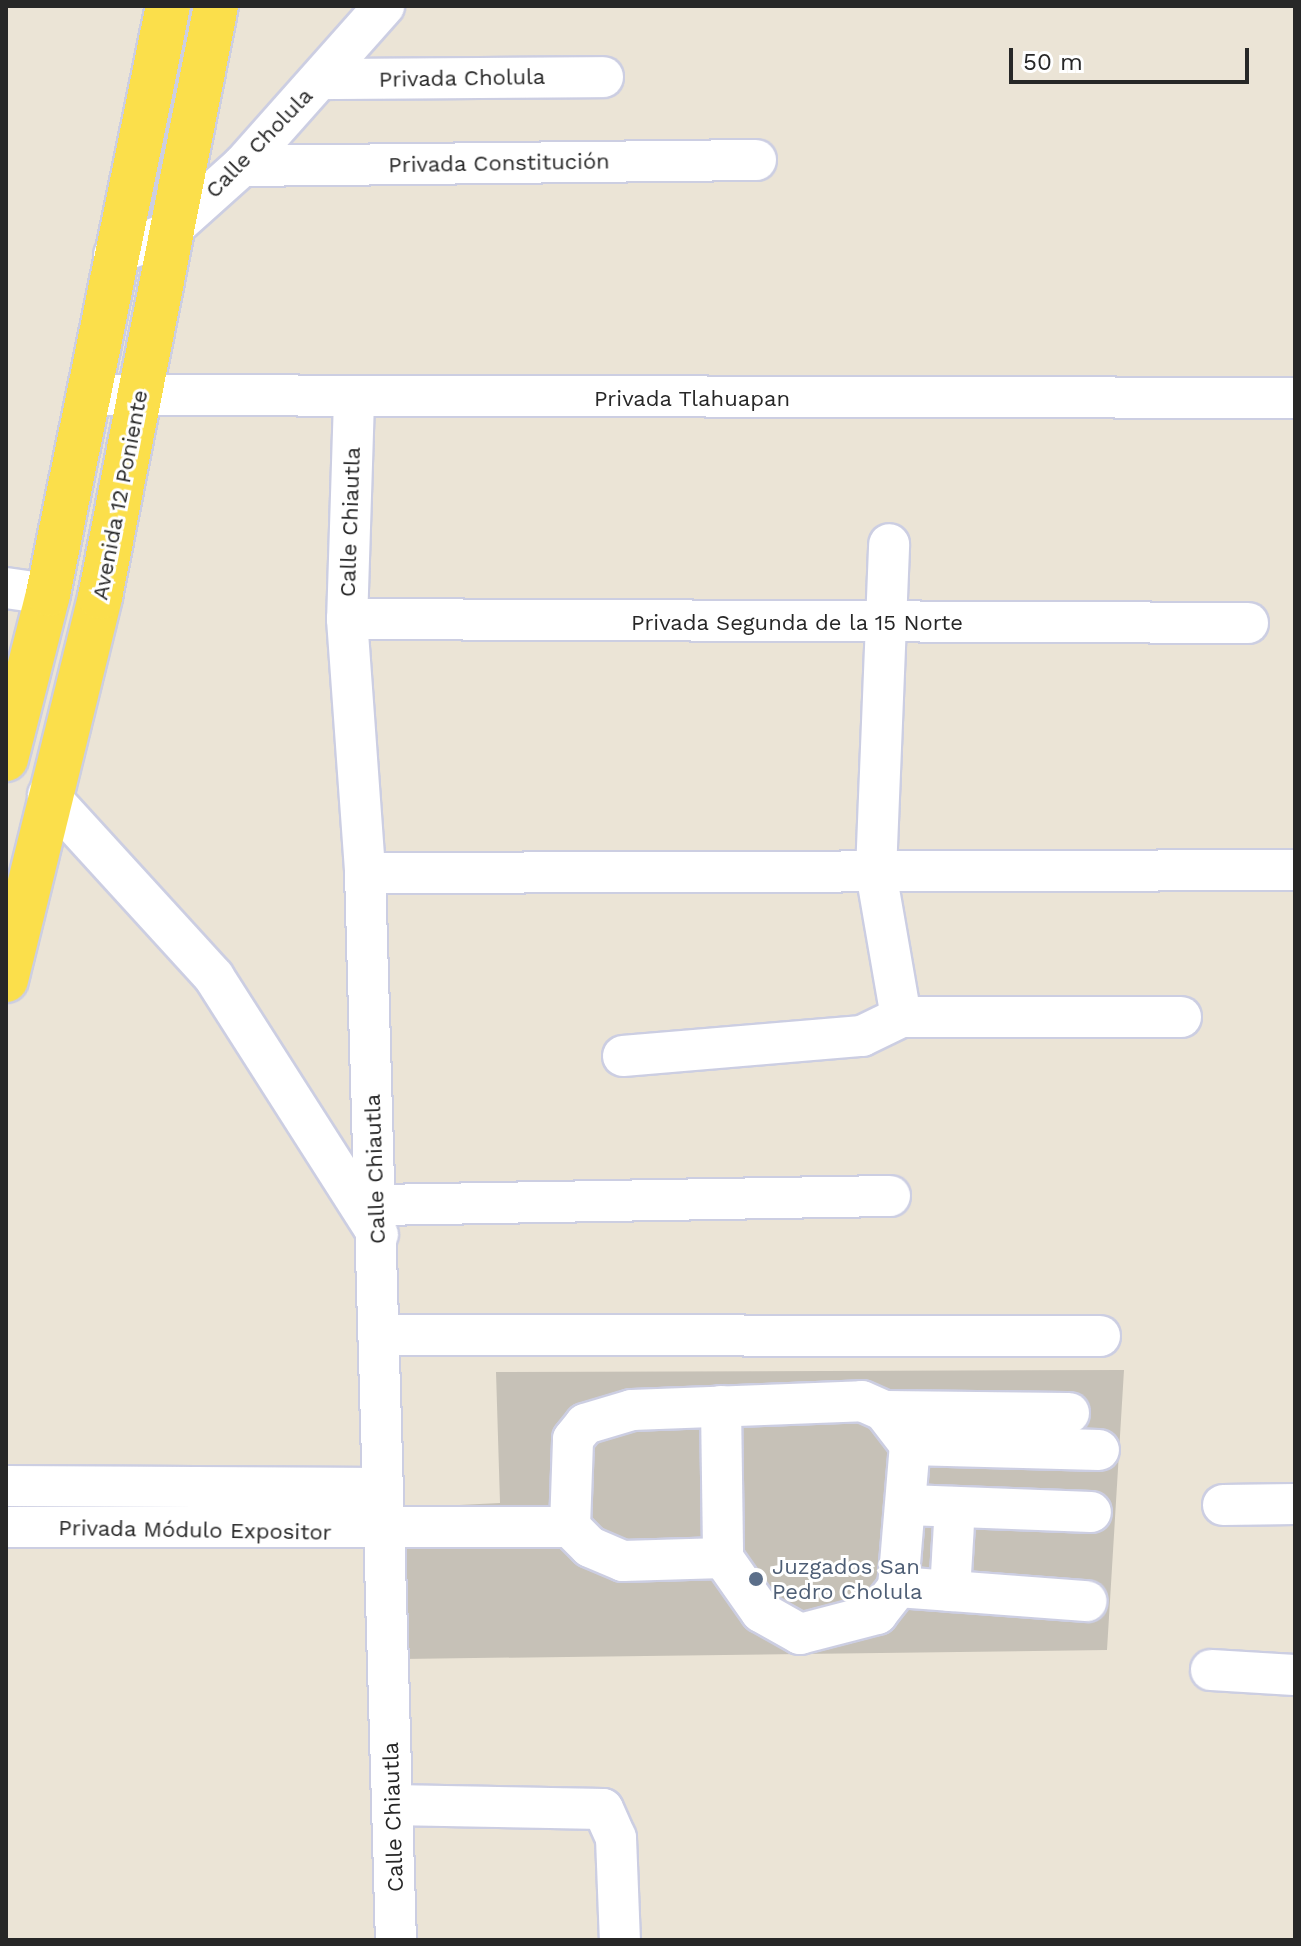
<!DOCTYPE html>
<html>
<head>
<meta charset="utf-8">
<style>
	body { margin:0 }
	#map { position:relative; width:1301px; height:1946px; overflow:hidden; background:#ebe4d6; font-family:"Work Sans",sans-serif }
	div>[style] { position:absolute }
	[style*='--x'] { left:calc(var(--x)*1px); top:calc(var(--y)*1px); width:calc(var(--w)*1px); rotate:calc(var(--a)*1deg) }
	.building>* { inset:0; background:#c6c1b7 }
	.roads { filter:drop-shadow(2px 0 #cccee2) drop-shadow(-2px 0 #cccee2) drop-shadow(0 2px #cccee2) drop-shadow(0 -2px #cccee2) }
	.minor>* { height:40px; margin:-20px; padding:0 20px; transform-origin:20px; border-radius:20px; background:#fff }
	.major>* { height:44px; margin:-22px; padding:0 22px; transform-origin:22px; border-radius:22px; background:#fbdf4b }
	.dots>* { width:22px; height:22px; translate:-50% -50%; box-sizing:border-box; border:4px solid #fff; border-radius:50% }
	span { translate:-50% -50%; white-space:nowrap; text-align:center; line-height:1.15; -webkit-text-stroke:6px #fff; paint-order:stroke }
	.street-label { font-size:22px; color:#272727 }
	.service-label { font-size:22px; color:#4e5e75 }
	.left { translate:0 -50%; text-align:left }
	.frame { position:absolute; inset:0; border:8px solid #272727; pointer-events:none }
	.scale { position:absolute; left:1009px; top:48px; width:240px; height:36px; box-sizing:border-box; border:4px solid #272727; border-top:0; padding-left:10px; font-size:24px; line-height:28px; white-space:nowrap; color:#272727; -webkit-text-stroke:6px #fff; paint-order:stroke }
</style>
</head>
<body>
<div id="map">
	<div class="building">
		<div style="clip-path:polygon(1124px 1370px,1107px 1650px,402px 1659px,398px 1508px,500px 1503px,496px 1372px)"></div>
	</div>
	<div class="roads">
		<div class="minor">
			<div style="--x:321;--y:79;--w:282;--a:-0.4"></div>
			<div style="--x:242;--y:166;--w:514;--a:-0.67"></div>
			<div style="--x:114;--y:255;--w:57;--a:-22.5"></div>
			<div style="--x:167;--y:233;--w:101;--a:-41.8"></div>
			<div style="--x:242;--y:166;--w:214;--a:-48.4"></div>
			<div style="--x:88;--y:395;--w:1207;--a:0.14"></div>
			<div style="--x:354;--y:400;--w:219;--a:91.8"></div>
			<div style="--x:347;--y:619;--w:255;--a:85.9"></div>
			<div style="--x:365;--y:873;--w:1067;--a:88.34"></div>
			<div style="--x:6;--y:588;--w:42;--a:8.1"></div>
			<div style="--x:347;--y:619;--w:901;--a:0.25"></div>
			<div style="--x:48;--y:795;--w:246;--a:47.6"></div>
			<div style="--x:214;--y:977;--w:305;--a:57.5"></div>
			<div style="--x:365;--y:873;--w:930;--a:-0.18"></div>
			<div style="--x:901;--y:1017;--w:280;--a:0"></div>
			<div style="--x:623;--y:1056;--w:240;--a:-4.8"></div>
			<div style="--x:862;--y:1036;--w:43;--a:-26"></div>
			<div style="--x:901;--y:1017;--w:147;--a:-99.8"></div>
			<div style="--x:876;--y:872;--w:328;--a:-87.7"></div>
			<div style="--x:377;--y:1205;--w:513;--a:-1.01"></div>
			<div style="--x:378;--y:1335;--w:722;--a:0.08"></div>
			<div style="--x:721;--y:1406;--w:152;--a:89.2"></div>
			<div style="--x:884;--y:1411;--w:185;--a:0.6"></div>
			<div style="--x:6;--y:1486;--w:377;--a:0.3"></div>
			<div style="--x:908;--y:1505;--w:183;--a:2.2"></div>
			<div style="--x:1223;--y:1505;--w:72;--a:-0.8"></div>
			<div style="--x:6;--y:1527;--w:564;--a:0"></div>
			<div style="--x:570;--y:1527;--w:88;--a:-88"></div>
			<div style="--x:573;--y:1439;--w:19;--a:-51"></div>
			<div style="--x:585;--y:1424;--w:49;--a:-16.6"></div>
			<div style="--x:632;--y:1410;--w:230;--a:-2.2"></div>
			<div style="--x:862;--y:1401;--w:24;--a:24"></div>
			<div style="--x:884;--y:1411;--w:43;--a:52.6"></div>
			<div style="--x:910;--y:1445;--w:189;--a:1.5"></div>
			<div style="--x:570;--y:1527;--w:28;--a:45"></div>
			<div style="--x:590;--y:1547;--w:36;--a:23"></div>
			<div style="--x:623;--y:1561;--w:100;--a:-1.7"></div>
			<div style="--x:723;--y:1558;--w:66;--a:54.9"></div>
			<div style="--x:761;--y:1612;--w:45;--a:29.4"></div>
			<div style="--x:800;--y:1634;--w:80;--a:-14.6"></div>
			<div style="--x:877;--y:1614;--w:34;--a:-52"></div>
			<div style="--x:898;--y:1587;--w:143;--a:-85.2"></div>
			<div style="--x:898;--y:1587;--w:189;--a:4.3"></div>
			<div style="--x:950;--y:1591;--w:84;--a:-86.6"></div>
			<div style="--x:1211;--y:1670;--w:84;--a:3.4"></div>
			<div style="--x:392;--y:1805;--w:211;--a:1.1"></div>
			<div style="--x:603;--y:1809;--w:32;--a:66"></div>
			<div style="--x:616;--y:1838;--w:102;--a:87.8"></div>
		</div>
		<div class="major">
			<div style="--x:6;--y:759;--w:170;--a:-75.7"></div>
			<div style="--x:48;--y:594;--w:600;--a:-78.47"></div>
			<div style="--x:6;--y:980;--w:394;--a:-76.2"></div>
			<div style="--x:100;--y:597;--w:602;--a:-78.9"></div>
		</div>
	</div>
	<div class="dots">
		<div style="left:756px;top:1579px;background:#5c6f8a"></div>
	</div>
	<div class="street-label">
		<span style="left:462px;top:78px;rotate:-1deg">Privada Cholula</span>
		<span style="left:259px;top:143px;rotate:-46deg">Calle Cholula</span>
		<span style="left:499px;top:163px;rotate:-1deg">Privada Constitución</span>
		<span style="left:692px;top:399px">Privada Tlahuapan</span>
		<span style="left:120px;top:495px;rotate:-79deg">Avenida 12 Poniente</span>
		<span style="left:350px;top:522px;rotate:-88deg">Calle Chiautla</span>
		<span style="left:797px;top:623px">Privada Segunda de la 15 Norte</span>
		<span style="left:375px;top:1169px;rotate:-92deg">Calle Chiautla</span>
		<span style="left:195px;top:1530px;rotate:1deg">Privada Módulo Expositor</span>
		<span style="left:393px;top:1817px;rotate:-92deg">Calle Chiautla</span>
	</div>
	<div class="service-label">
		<span class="left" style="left:772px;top:1579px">Juzgados San<br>Pedro Cholula</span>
	</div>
	<div class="frame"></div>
	<div class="scale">50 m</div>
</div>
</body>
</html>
